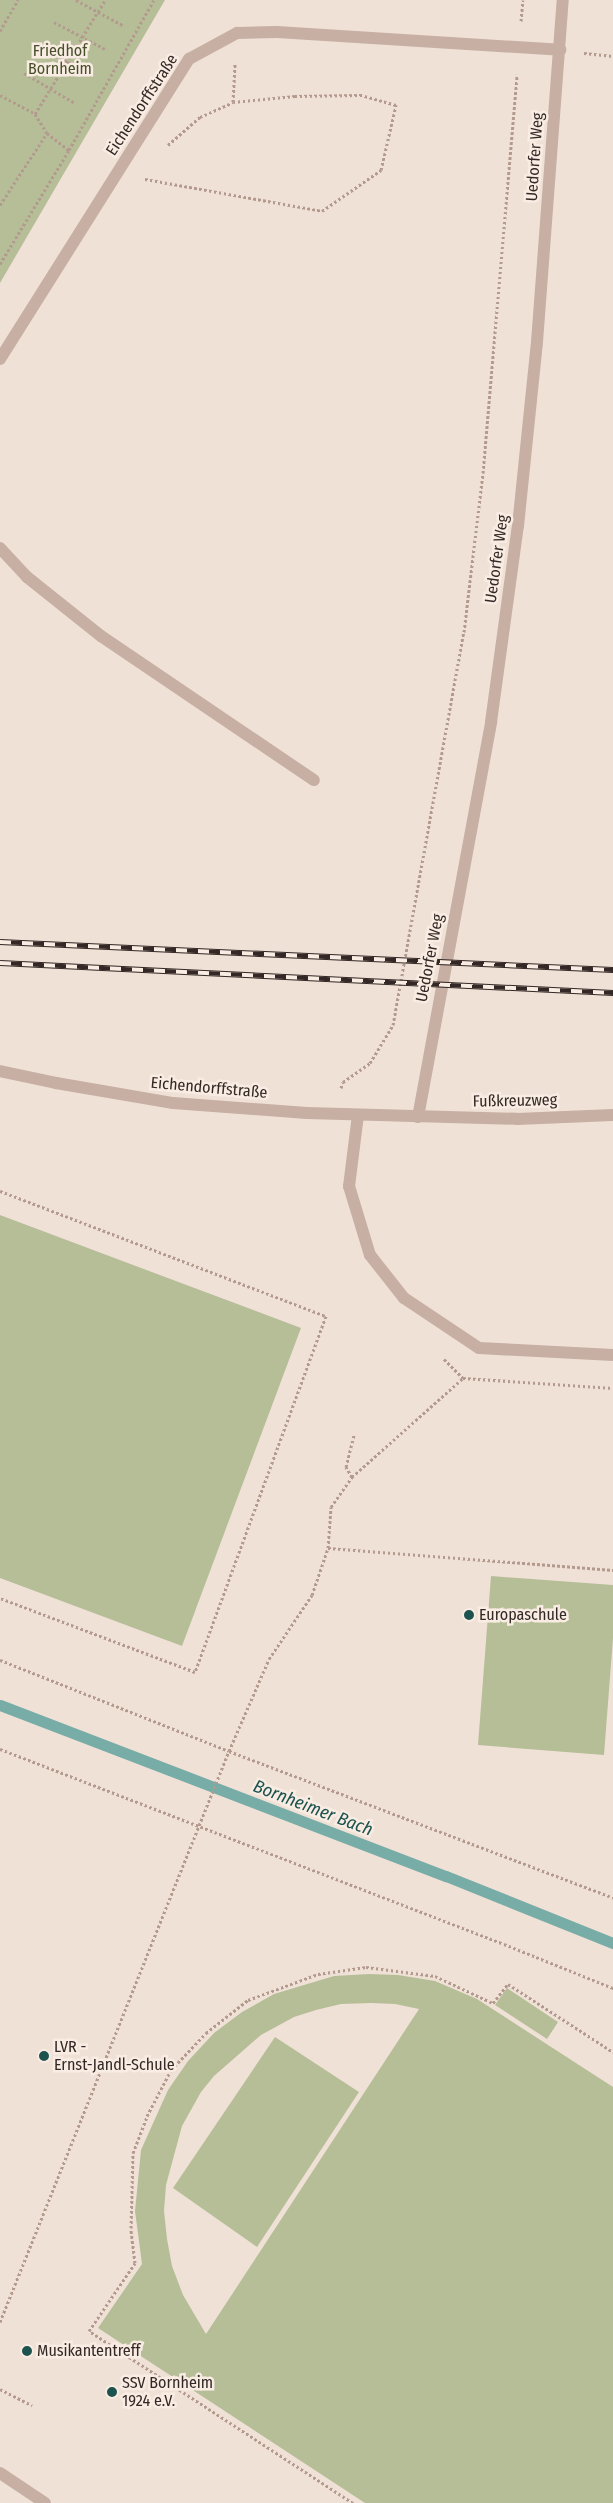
<!DOCTYPE html>
<html>
<head>
<meta charset="utf-8">
<style>
	body { margin:0 }
	#map { position:relative; width:613px; height:2503px; overflow:hidden; background:#f0e1d7; font-family:"Fira Sans Condensed",sans-serif }
	div>[style] { position:absolute }
	[style*='--x'] { left:calc(var(--x)*1px); top:calc(var(--y)*1px); width:calc(var(--w)*1px); rotate:calc(var(--a)*1deg) }
	.green>* { inset:0; background:#b6be98 }
	.stream>* { height:11px; margin:-5.5px; padding:0 5.5px; transform-origin:5.5px; border-radius:5.5px; background:#77aca7 }
	.path>* { height:3px; margin-top:-1.5px; transform-origin:0; background:repeating-linear-gradient(90deg,#b3998e 0 2.5px,transparent 0 5px) }
	.minor>* { height:12px; margin:-6px; padding:0 6px; transform-origin:6px; border-radius:6px; background:#c7afa4 }
	.rail>* { height:5.5px; margin-top:-2.75px; transform-origin:0; background:repeating-linear-gradient(90deg,#f8ece3 0 11px,#332825 0 22px); box-sizing:border-box; border-block:1px solid #332825 }
	.dots>* { width:14px; height:14px; translate:-50% -50%; box-sizing:border-box; border:2px solid #f8ece3; border-radius:50% }
	span { translate:-50% -50%; white-space:nowrap; text-align:center; line-height:1.15; -webkit-text-stroke:5px #f8ece3; paint-order:stroke }
	.park-label { font-size:16px; color:#47502a }
	.street-label { font-size:16px; color:#332825 }
	.poi-label { font-size:16px; color:#332825 }
	.left { translate:0 -50%; text-align:left }
	.water-label { font-size:18px; color:#1d534f; font-style:italic }
</style>
</head>
<body>
<div id="map">
	<div class="green">
		<div style="clip-path:polygon(0 0,165px 0,0 283px)"></div>
		<div style="clip-path:polygon(0 1215px,301px 1328px,182px 1646px,0 1578px)"></div>
		<div style="clip-path:polygon(491px 1576px,613px 1585px,613px 1638px,604px 1755px,478px 1745px)"></div>
		<div style="clip-path:polygon(evenodd,369px 1974px,398px 1975px,435px 1981px,477px 1999px,613px 2087px,613px 2503px,365px 2503px,98px 2328px,142px 2264px,135px 2211px,141px 2150px,168px 2090px,188px 2061px,214px 2033px,242px 2012px,274px 1994px,334px 1976px,369px 1974px,371px 2003px,395px 2004px,419px 2009px,206px 2334px,183px 2295px,172px 2266px,167px 2239px,164px 2211px,166px 2185px,182px 2126px,201px 2092px,214px 2076px,261px 2035px,294px 2017px,316px 2010px,341px 2004px,371px 2003px)"></div>
		<div style="clip-path:polygon(507px 1988px,558px 2022px,547px 2039px,495px 2005px)"></div>
		<div style="clip-path:polygon(275px 2037px,359px 2092px,257px 2247px,173px 2188px)"></div>
	</div>
	<div class="stream">
		<div style="--x:0;--y:1705;--w:478;--a:21"></div>
		<div style="--x:446;--y:1876;--w:180;--a:21.9"></div>
	</div>
	<div class="path">
		<div style="--x:76;--y:0;--w:55;--a:28.4"></div>
		<div style="--x:521;--y:21;--w:21;--a:-85"></div>
		<div style="--x:54;--y:22;--w:60;--a:27.8"></div>
		<div style="--x:0;--y:31;--w:36;--a:-60"></div>
		<div style="--x:42;--y:47;--w:60;--a:30"></div>
		<div style="--x:584;--y:53;--w:29;--a:6"></div>
		<div style="--x:24;--y:73;--w:59;--a:30.5"></div>
		<div style="--x:0;--y:95;--w:40;--a:28"></div>
		<div style="--x:35;--y:114;--w:22;--a:58"></div>
		<div style="--x:47;--y:133;--w:28;--a:38"></div>
		<div style="--x:35;--y:114;--w:134;--a:-58.4"></div>
		<div style="--x:168;--y:145;--w:43;--a:-41.2"></div>
		<div style="--x:200;--y:117;--w:36;--a:-24"></div>
		<div style="--x:145;--y:179;--w:180;--a:10.2"></div>
		<div style="--x:322;--y:211;--w:72;--a:-34.8"></div>
		<div style="--x:381;--y:170;--w:67;--a:-77"></div>
		<div style="--x:396;--y:105;--w:35;--a:-164"></div>
		<div style="--x:362;--y:95;--w:67;--a:179.1"></div>
		<div style="--x:295;--y:96;--w:62;--a:174.5"></div>
		<div style="--x:233;--y:102;--w:38;--a:-87"></div>
		<div style="--x:0;--y:205;--w:86;--a:-56.9"></div>
		<div style="--x:0;--y:264;--w:133;--a:-58.8"></div>
		<div style="--x:69;--y:150;--w:172;--a:-60.5"></div>
		<div style="--x:341;--y:1088;--w:6;--a:-72"></div>
		<div style="--x:343;--y:1082;--w:33;--a:-35"></div>
		<div style="--x:370;--y:1063;--w:44;--a:-58.8"></div>
		<div style="--x:393;--y:1025;--w:399;--a:-79.8"></div>
		<div style="--x:464;--y:632;--w:160;--a:-83.2"></div>
		<div style="--x:483;--y:473;--w:400;--a:-85.1"></div>
		<div style="--x:0;--y:1191;--w:349;--a:21"></div>
		<div style="--x:326;--y:1316;--w:379;--a:110.2"></div>
		<div style="--x:195;--y:1672;--w:209;--a:-159.2"></div>
		<div style="--x:444;--y:1359;--w:27;--a:45"></div>
		<div style="--x:463;--y:1378;--w:150;--a:3.8"></div>
		<div style="--x:352;--y:1477;--w:12;--a:-121"></div>
		<div style="--x:346;--y:1467;--w:33;--a:-76"></div>
		<div style="--x:328;--y:1548;--w:286;--a:4.4"></div>
		<div style="--x:0;--y:1660;--w:246;--a:21.7"></div>
		<div style="--x:229;--y:1751;--w:411;--a:20.9"></div>
		<div style="--x:0;--y:1749;--w:540;--a:21.15"></div>
		<div style="--x:504;--y:1944;--w:118;--a:22"></div>
		<div style="--x:0;--y:2322;--w:615;--a:-68.15"></div>
		<div style="--x:229;--y:1751;--w:100;--a:-66.5"></div>
		<div style="--x:269;--y:1659;--w:77;--a:-56.1"></div>
		<div style="--x:312;--y:1595;--w:50;--a:-71.2"></div>
		<div style="--x:328;--y:1548;--w:41;--a:-85.8"></div>
		<div style="--x:331;--y:1507;--w:37;--a:-55"></div>
		<div style="--x:352;--y:1477;--w:149;--a:-41.7"></div>
		<div style="--x:0;--y:2389;--w:36;--a:27"></div>
		<div style="--x:353;--y:2503;--w:315;--a:-146.9"></div>
		<div style="--x:89;--y:2331;--w:82;--a:-55.9"></div>
		<div style="--x:135;--y:2263;--w:35;--a:-97"></div>
		<div style="--x:131;--y:2228;--w:75;--a:-88.5"></div>
		<div style="--x:133;--y:2153;--w:40;--a:-69"></div>
		<div style="--x:147;--y:2116;--w:52;--a:-62.4"></div>
		<div style="--x:171;--y:2070;--w:51;--a:-46.6"></div>
		<div style="--x:206;--y:2033;--w:53;--a:-38.2"></div>
		<div style="--x:248;--y:2000;--w:75;--a:-20.4"></div>
		<div style="--x:318;--y:1974;--w:49;--a:-8.3"></div>
		<div style="--x:366;--y:1967;--w:70;--a:7.4"></div>
		<div style="--x:435;--y:1976;--w:64;--a:25"></div>
		<div style="--x:493;--y:2003;--w:24;--a:-52"></div>
		<div style="--x:508;--y:1984;--w:125;--a:32.9"></div>
	</div>
	<div class="minor">
		<div style="--x:0;--y:359;--w:355;--a:-57.8"></div>
		<div style="--x:189;--y:59;--w:55;--a:-28.4"></div>
		<div style="--x:237;--y:33;--w:40;--a:-1.4"></div>
		<div style="--x:277;--y:32;--w:284;--a:3.6"></div>
		<div style="--x:0;--y:548;--w:40;--a:47"></div>
		<div style="--x:27;--y:577;--w:95;--a:38.6"></div>
		<div style="--x:101;--y:636;--w:257;--a:34.1"></div>
		<div style="--x:0;--y:1071;--w:57;--a:12.1"></div>
		<div style="--x:56;--y:1083;--w:119;--a:9.7"></div>
		<div style="--x:173;--y:1103;--w:134;--a:4.3"></div>
		<div style="--x:307;--y:1113;--w:210;--a:1.6"></div>
		<div style="--x:517;--y:1119;--w:96;--a:-2.4"></div>
		<div style="--x:358;--y:1115;--w:72;--a:97.2"></div>
		<div style="--x:349;--y:1186;--w:72;--a:73.1"></div>
		<div style="--x:370;--y:1255;--w:55;--a:51.7"></div>
		<div style="--x:404;--y:1298;--w:90;--a:33.7"></div>
		<div style="--x:479;--y:1348;--w:134;--a:3"></div>
		<div style="--x:418;--y:1117;--w:402;--a:-79.5"></div>
		<div style="--x:491;--y:722;--w:198;--a:-82.2"></div>
		<div style="--x:518;--y:526;--w:185;--a:-84.1"></div>
		<div style="--x:537;--y:342;--w:343;--a:-85.7"></div>
		<div style="--x:0;--y:2473;--w:54;--a:33.7"></div>
	</div>
	<div class="rail">
		<div style="--x:0;--y:942;--w:614;--a:2.62"></div>
		<div style="--x:0;--y:963;--w:614;--a:2.8"></div>
	</div>
	<div class="dots">
		<div style="left:469px;top:1615px;background:#1d534f"></div>
		<div style="left:44px;top:2056px;background:#1d534f"></div>
		<div style="left:27px;top:2351px;background:#1d534f"></div>
		<div style="left:112px;top:2392px;background:#1d534f"></div>
	</div>
	<div class="park-label">
		<span style="left:60px;top:60px">Friedhof<br>Bornheim</span>
	</div>
	<div class="street-label">
		<span style="left:142px;top:105px;rotate:-57deg">Eichendorffstraße</span>
		<span style="left:535px;top:157px;rotate:-86deg">Uedorfer Weg</span>
		<span style="left:497px;top:559px;rotate:-82deg">Uedorfer Weg</span>
		<span style="left:430px;top:958px;rotate:-79deg">Uedorfer Weg</span>
		<span style="left:209px;top:1088px;rotate:5deg">Eichendorffstraße</span>
		<span style="left:515px;top:1101px;rotate:-1deg">Fußkreuzweg</span>
	</div>
	<div class="poi-label">
		<span class="left" style="left:479px;top:1615px">Europaschule</span>
		<span class="left" style="left:54px;top:2056px">LVR -<br>Ernst-Jandl-Schule</span>
		<span class="left" style="left:37px;top:2351px">Musikantentreff</span>
		<span class="left" style="left:122px;top:2392px">SSV Bornheim<br>1924 e.V.</span>
	</div>
	<div class="water-label">
		<span style="left:313px;top:1808px;rotate:21deg">Bornheimer Bach</span>
	</div>
</div>
</body>
</html>
